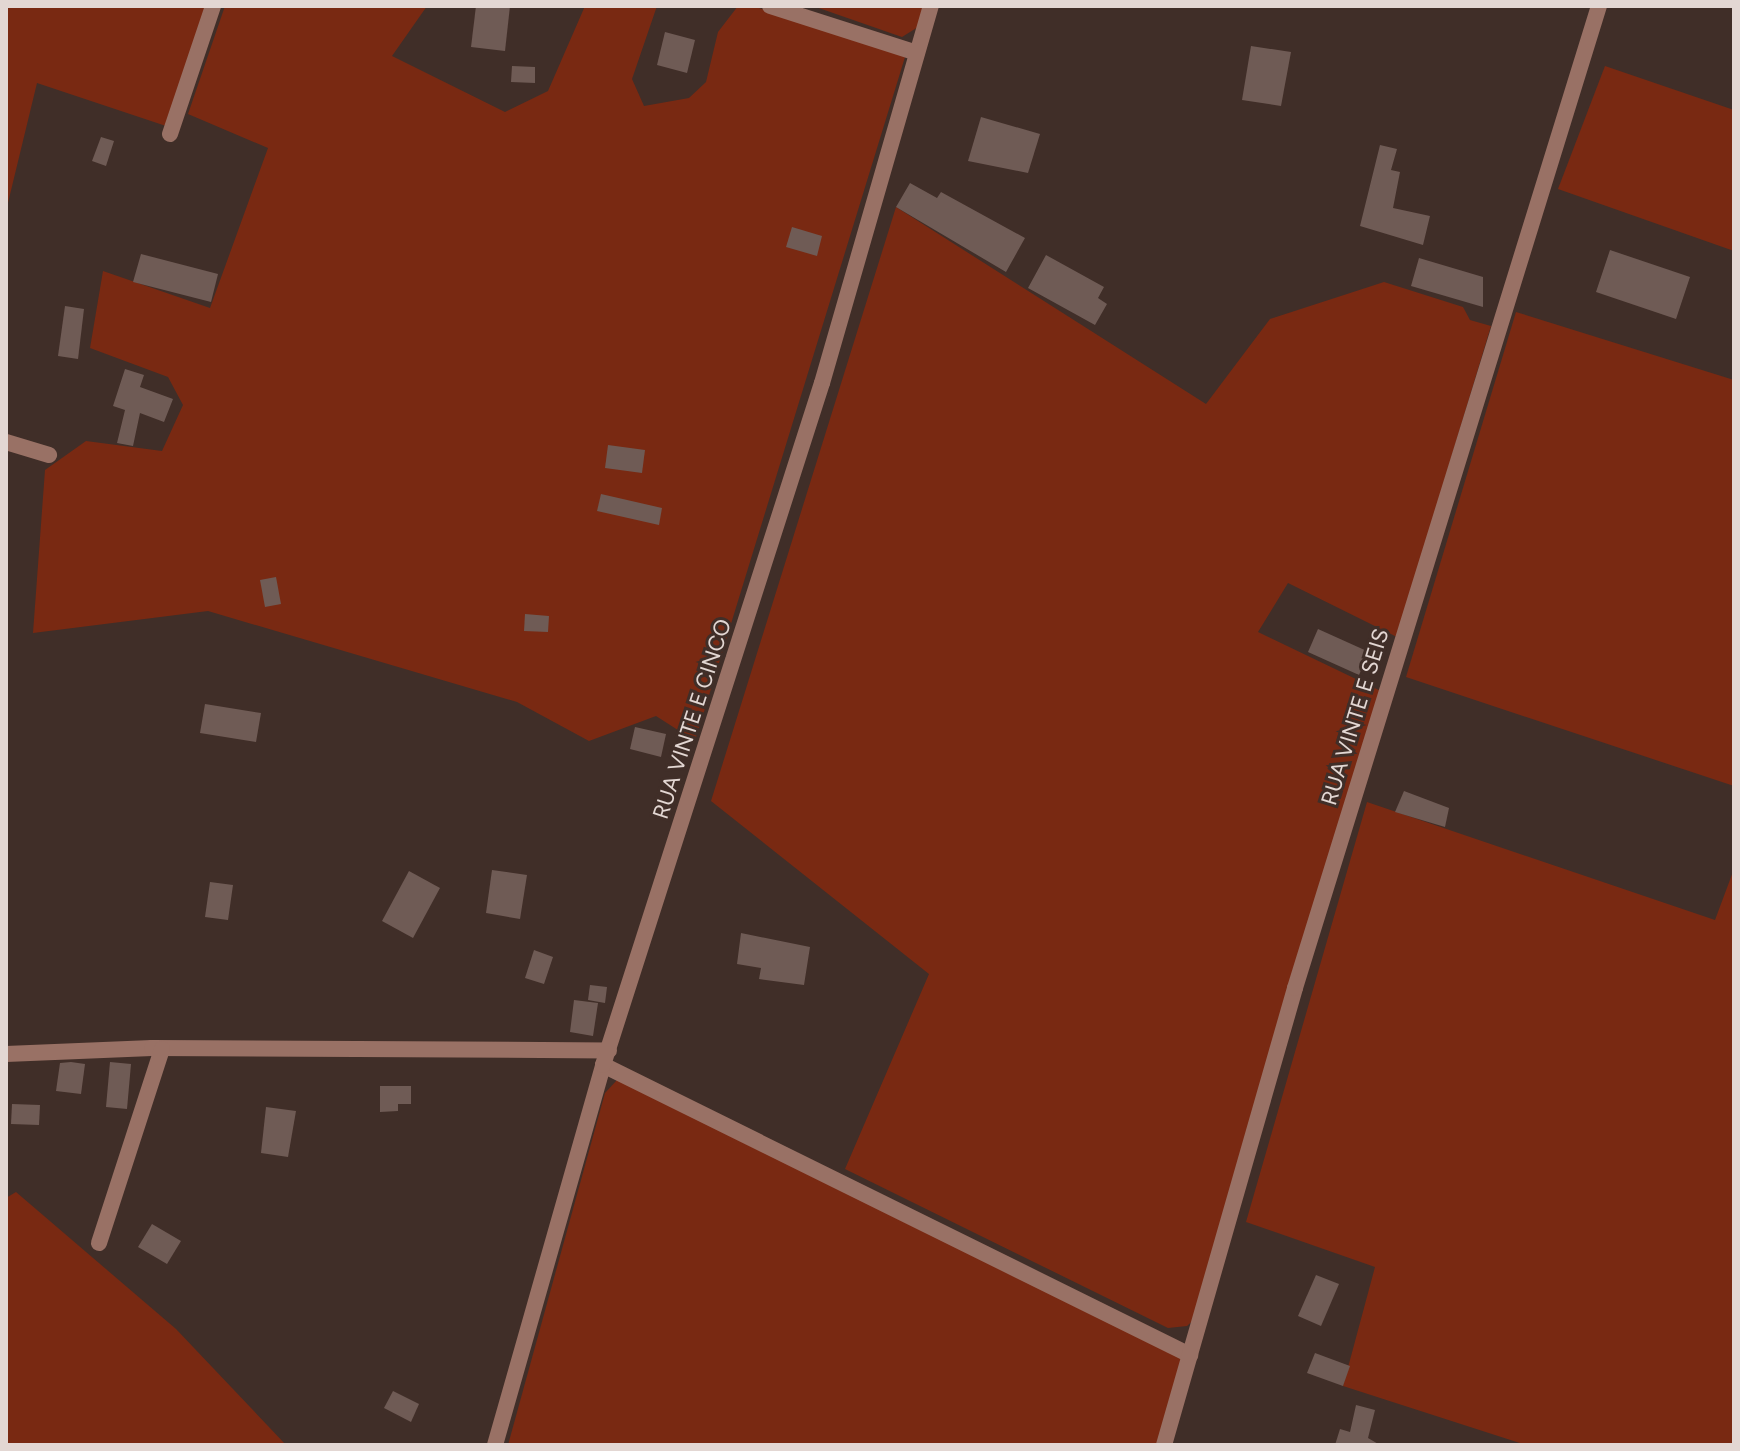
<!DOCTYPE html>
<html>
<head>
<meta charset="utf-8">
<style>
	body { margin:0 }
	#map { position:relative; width:1740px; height:1451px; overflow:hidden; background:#402e28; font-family:Figtree,sans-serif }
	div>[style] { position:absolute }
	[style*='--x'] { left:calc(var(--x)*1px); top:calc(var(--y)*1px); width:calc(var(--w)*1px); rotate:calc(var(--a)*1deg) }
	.green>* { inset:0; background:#792912 }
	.building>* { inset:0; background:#6f5b55 }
	.street>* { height:16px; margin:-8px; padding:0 8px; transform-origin:8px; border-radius:8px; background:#997165 }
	span { translate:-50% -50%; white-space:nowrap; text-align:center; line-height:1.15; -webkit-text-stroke:6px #402e28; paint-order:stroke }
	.street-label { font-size:22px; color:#e3d7d3 }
	.frame { position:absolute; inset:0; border:8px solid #e3d7d3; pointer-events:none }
</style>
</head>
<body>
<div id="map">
	<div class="green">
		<div style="clip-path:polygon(6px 6px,206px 6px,169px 127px,37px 83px,6px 211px)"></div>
		<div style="clip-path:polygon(225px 6px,427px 6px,392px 56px,505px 112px,548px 91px,585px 6px,657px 6px,632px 79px,644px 106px,689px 98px,706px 82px,718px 32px,738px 6px,753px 6px,905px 57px,695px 741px,656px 716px,589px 741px,517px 702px,208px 611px,33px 633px,45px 470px,86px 441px,162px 451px,183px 405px,168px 377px,90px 348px,103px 271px,210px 308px,268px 148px,188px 114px)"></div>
		<div style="clip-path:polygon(813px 6px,924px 6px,918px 27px,902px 37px)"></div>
		<div style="clip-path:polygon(1605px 66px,1734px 110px,1734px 251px,1558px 189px)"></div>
		<div style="clip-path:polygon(896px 207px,1206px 404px,1270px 319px,1384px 282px,1463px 307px,1470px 320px,1491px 326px,1397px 637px,1288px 583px,1258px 632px,1383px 692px,1200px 1314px,1187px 1326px,1168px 1328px,845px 1169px,929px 974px,711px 801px)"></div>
		<div style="clip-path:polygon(1516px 312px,1734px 380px,1734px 786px,1406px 677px)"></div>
		<div style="clip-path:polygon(1367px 802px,1715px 920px,1734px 869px,1734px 1445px,1526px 1445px,1343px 1386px,1375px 1267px,1246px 1222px)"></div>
		<div style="clip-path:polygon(617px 1080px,1183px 1354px,1161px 1445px,508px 1445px,605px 1093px)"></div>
		<div style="clip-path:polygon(16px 1192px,176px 1329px,286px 1445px,6px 1445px,6px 1198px)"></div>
	</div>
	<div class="building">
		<div style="clip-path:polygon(476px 6px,510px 6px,505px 51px,471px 47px)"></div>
		<div style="clip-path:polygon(665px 32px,695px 40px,687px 73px,657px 65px)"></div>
		<div style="clip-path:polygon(1251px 46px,1291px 52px,1281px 106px,1242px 100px)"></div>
		<div style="clip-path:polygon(512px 66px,535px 67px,535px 83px,511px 82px)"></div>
		<div style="clip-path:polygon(981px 117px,1040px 134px,1028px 173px,968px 161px)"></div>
		<div style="clip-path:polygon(101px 137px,114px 141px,106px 166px,92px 161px)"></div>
		<div style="clip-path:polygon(1380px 145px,1397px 149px,1391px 170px,1400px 172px,1393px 208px,1430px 216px,1423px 245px,1360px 226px)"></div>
		<div style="clip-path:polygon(910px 183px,937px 198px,941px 192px,1025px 238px,1006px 272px,896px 207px)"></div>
		<div style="clip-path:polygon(792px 227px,822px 236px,817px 256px,786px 247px)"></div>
		<div style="clip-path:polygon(1610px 250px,1690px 277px,1676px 319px,1596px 292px)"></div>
		<div style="clip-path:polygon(141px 254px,218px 274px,211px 302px,133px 282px)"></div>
		<div style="clip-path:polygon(1046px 255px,1104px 287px,1098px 298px,1107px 304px,1095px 325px,1028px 288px)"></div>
		<div style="clip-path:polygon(1419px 258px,1483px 277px,1483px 307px,1411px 286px)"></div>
		<div style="clip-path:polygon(65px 306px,84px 309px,78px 359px,58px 356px)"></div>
		<div style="clip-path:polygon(125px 369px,144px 375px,140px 387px,173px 399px,164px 422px,140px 413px,133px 446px,117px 443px,125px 410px,113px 406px)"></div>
		<div style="clip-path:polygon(608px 445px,645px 450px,642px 473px,605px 468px)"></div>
		<div style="clip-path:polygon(601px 494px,662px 508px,659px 525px,597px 511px)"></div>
		<div style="clip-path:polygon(276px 577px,281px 604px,265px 607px,260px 580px)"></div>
		<div style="clip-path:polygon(525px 614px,549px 616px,548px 632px,524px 631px)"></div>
		<div style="clip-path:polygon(1318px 629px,1369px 652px,1359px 675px,1308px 652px)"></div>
		<div style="clip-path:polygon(205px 704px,261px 713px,256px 742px,200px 733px)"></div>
		<div style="clip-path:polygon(635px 727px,666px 734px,661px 757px,630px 749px)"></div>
		<div style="clip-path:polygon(1404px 791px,1449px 808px,1445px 827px,1395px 812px)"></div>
		<div style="clip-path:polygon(492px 870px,527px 875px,520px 919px,486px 913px)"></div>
		<div style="clip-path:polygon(409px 871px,440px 888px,413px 938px,382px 921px)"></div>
		<div style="clip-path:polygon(210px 882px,233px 885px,228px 920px,205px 917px)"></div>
		<div style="clip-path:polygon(741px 933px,810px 947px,804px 985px,759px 979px,761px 968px,737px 964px)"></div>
		<div style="clip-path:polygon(534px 950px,553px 957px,544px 984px,525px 978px)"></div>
		<div style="clip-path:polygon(590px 985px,607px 987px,605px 1003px,588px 1000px)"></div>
		<div style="clip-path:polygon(574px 1000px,598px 1003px,593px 1036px,570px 1032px)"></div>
		<div style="clip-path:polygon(71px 1062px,85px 1064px,81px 1094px,56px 1091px,60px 1063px)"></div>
		<div style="clip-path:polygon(110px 1062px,131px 1064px,127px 1109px,106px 1107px)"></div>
		<div style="clip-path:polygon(380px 1086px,411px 1086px,411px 1104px,398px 1104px,398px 1111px,380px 1112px)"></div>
		<div style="clip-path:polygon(12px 1104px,40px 1105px,39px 1125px,11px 1124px)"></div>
		<div style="clip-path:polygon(266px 1107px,296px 1111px,288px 1157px,261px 1153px)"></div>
		<div style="clip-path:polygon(152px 1224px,181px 1241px,167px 1264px,138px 1247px)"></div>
		<div style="clip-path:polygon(1316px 1275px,1339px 1284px,1321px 1326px,1298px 1316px)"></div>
		<div style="clip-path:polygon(1315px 1353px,1350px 1366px,1343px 1386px,1307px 1373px)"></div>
		<div style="clip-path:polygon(393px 1391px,419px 1404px,411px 1422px,384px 1408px)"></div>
		<div style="clip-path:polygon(1356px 1405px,1375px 1410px,1368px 1438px,1380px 1445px,1335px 1445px,1340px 1429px,1350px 1432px)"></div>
	</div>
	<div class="street">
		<div style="--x:770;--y:6;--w:154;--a:17.7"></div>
		<div style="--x:170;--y:134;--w:135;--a:-71.4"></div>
		<div style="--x:6;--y:442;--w:45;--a:16.8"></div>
		<div style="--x:6;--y:1054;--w:146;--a:-2.4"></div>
		<div style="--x:152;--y:1048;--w:457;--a:0.3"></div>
		<div style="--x:603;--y:1065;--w:655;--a:26.29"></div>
		<div style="--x:99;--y:1243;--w:204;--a:-72"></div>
		<div style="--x:495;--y:1445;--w:395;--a:-74.1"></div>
		<div style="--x:603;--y:1065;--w:716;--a:-72.2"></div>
		<div style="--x:822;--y:383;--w:392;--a:-73.9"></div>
		<div style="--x:1164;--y:1445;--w:475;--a:-74"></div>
		<div style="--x:1295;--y:988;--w:1028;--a:-72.8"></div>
	</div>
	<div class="street-label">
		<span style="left:1355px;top:717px;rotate:-73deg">RUA VINTE E SEIS</span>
		<span style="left:692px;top:719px;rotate:-72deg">RUA VINTE E CINCO</span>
	</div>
	<div class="frame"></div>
</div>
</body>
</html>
